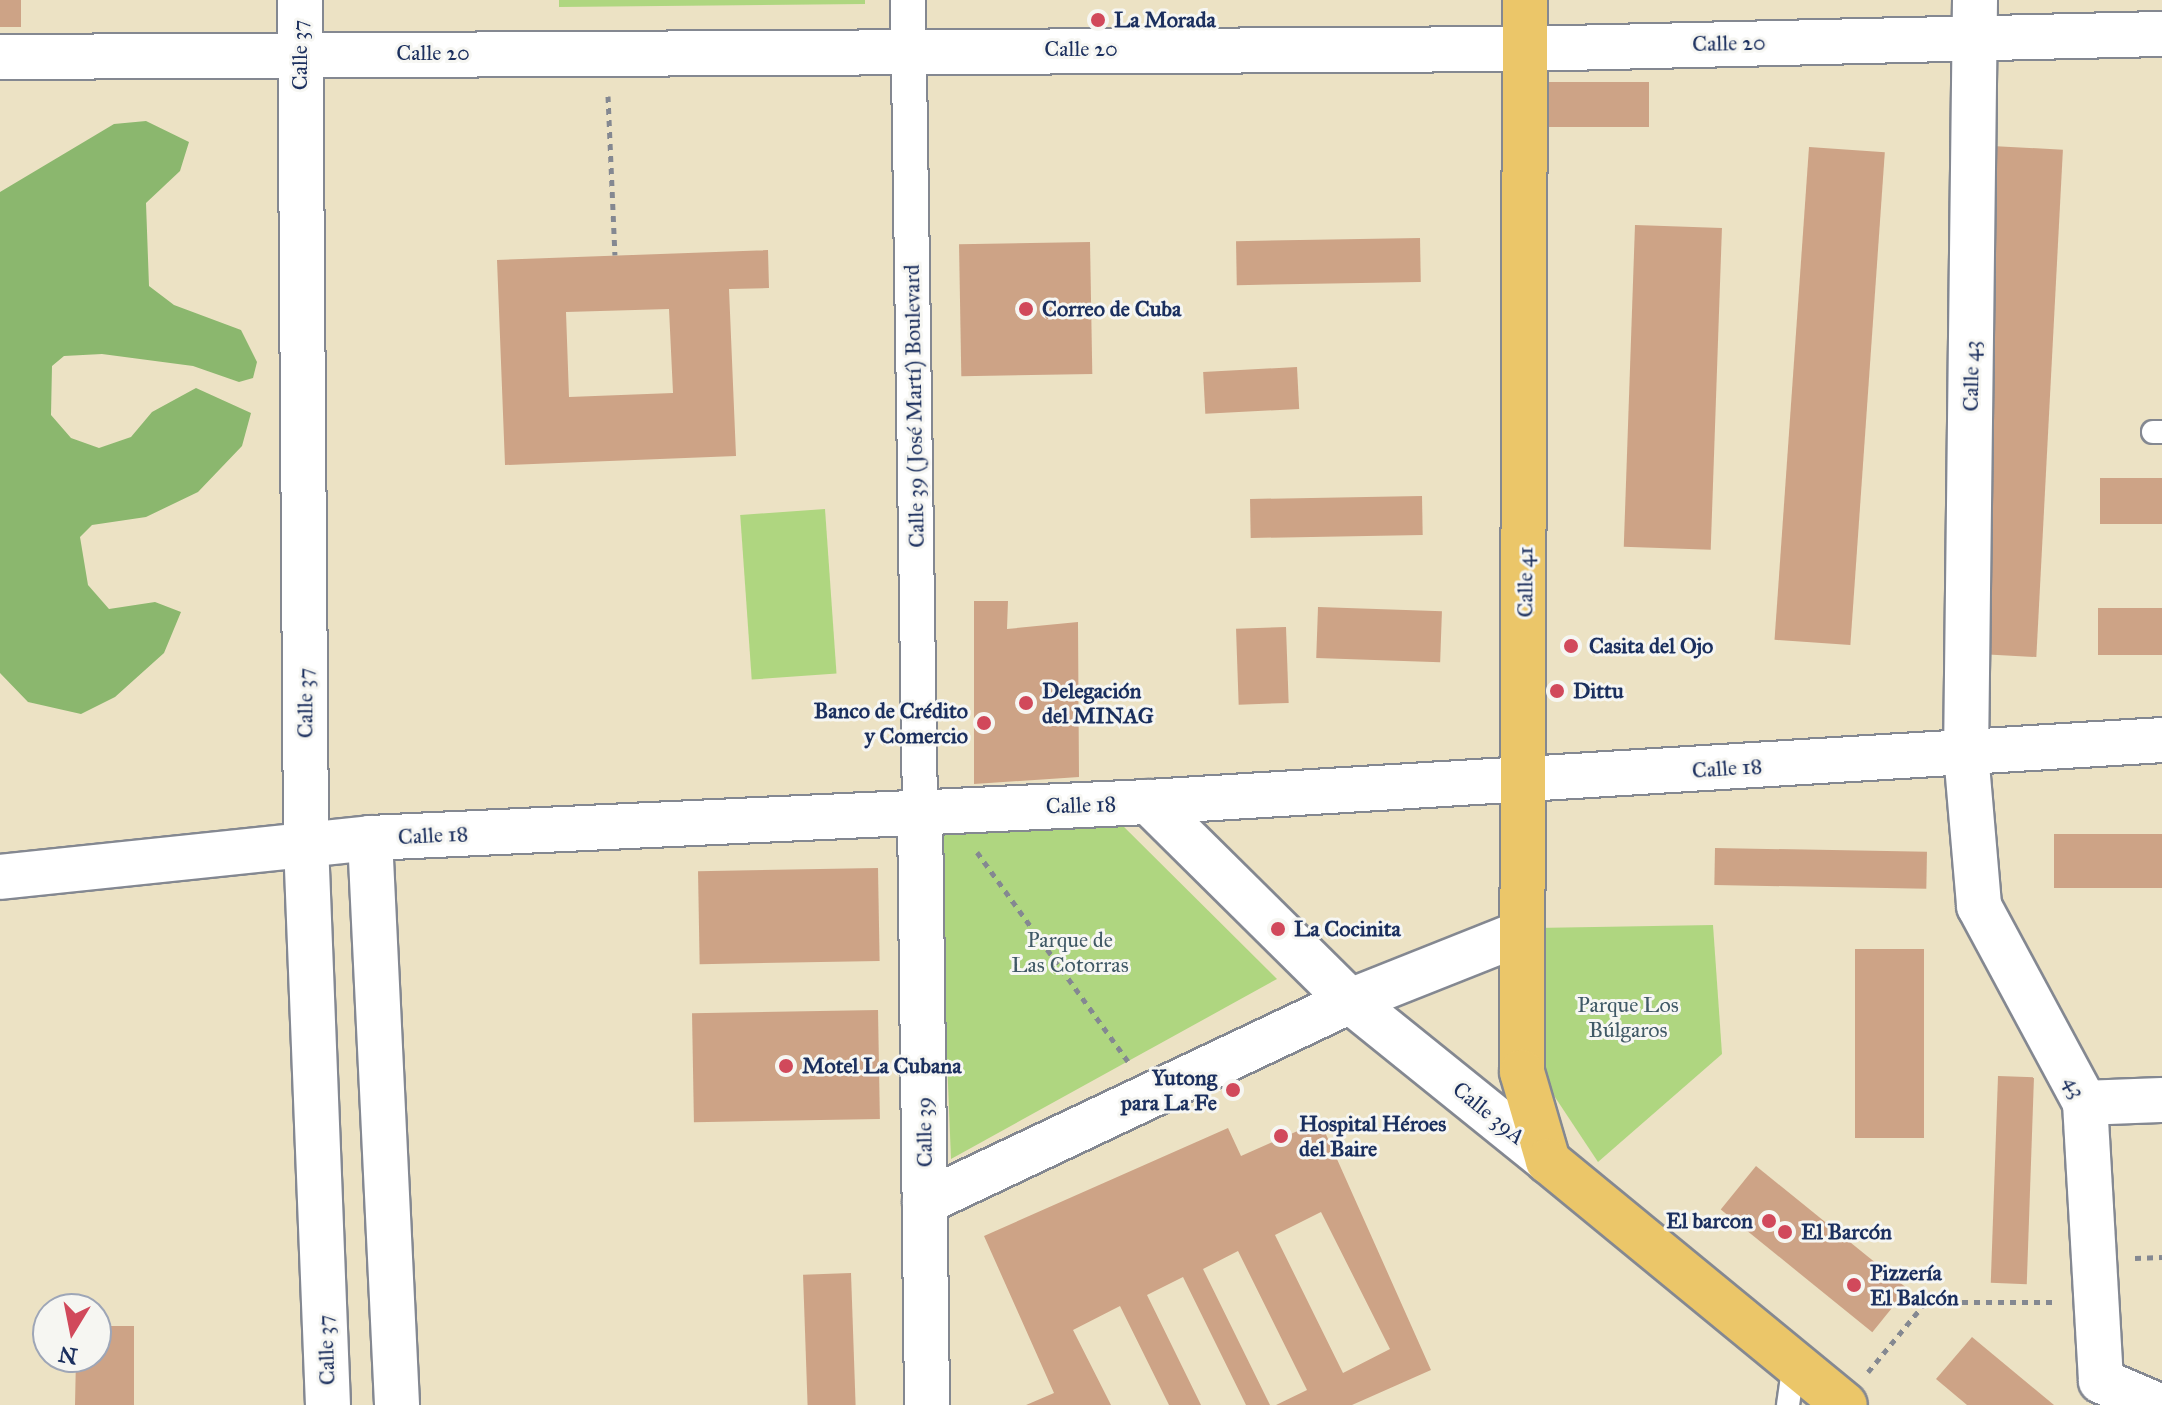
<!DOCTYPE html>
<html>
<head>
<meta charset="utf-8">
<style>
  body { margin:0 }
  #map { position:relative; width:2162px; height:1405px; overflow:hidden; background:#ece2c4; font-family:"IM FELL Great Primer",serif }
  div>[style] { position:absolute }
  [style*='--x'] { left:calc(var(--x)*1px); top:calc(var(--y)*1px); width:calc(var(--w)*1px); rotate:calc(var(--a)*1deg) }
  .green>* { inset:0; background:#afd680; transform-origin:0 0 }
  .forest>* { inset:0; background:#8bb76e }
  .building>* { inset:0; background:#cda386; transform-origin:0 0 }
  .path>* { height:5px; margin-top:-2.5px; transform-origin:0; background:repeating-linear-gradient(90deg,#848891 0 6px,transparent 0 12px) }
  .roads { filter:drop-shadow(2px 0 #848891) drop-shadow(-2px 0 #848891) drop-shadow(0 2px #848891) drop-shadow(0 -2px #848891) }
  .service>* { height:22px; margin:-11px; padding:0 11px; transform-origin:11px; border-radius:11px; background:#fff }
  .pedestrian>* { height:34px; margin:-17px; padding:0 17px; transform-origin:17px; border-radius:17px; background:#fff }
  .minor>* { height:44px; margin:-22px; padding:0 22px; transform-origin:22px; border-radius:22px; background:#fff }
  .tertiary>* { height:44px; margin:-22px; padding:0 22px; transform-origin:22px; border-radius:22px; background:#fff }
  .primary>* { height:44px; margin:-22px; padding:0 22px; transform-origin:22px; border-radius:22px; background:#ebc669 }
  .dots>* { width:22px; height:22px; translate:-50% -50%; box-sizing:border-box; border:4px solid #f6f6f2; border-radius:50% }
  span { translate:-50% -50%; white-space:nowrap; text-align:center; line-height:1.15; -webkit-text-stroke:6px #f6f6f2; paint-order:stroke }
  .poi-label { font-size:22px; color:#1b2f5e; font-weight:700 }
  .left { translate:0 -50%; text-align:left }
  .right { translate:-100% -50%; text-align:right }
  .street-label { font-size:22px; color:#1b2f5e }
  .park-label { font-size:22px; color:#405966 }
  .north { position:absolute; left:32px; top:1293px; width:80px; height:80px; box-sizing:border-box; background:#f6f6f2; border:2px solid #9ea6b7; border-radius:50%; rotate:190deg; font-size:22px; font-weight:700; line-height:32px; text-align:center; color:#1b2f5e }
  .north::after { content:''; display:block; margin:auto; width:28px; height:36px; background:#d1495b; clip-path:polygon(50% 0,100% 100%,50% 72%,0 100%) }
</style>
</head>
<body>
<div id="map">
  <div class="green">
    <div style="clip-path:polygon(559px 0,865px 0,865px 4px,559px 7px)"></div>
    <div style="left:825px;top:509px;width:165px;height:85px;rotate:86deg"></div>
    <div style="clip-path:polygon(1115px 818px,1277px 979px,951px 1159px,938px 834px)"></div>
    <div style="clip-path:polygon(1713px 925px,1722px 1054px,1598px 1162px,1539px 1073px,1535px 928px)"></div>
  </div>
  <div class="forest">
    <div style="clip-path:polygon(146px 121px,189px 142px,180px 171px,146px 203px,149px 286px,174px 305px,241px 330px,257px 362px,253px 378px,239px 382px,193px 366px,102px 354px,64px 356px,52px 366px,51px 415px,71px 438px,99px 448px,131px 437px,152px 412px,196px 388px,251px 413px,242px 446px,198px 492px,146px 517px,92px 525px,80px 537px,88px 585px,109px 609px,155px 602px,181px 612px,164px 653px,115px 697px,81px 714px,28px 702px,0 673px,0 192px,114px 124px)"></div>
  </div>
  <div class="building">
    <div style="left:0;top:0;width:21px;height:27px"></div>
    <div style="left:1649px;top:82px;width:45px;height:113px;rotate:90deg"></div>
    <div style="left:1992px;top:146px;width:71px;height:508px;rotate:3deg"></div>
    <div style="left:1809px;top:147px;width:76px;height:494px;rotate:4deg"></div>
    <div style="left:1635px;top:225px;width:87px;height:322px;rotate:2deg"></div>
    <div style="left:1420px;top:238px;width:44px;height:184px;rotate:89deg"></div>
    <div style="left:1090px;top:242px;width:132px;height:131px;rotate:89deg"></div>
    <div style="clip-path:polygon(evenodd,768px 250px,769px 288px,729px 289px,736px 456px,505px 465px,497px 260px,768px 250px,669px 309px,673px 393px,569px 397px,566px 312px,669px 309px)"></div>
    <div style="left:1297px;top:367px;width:42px;height:94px;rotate:87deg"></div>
    <div style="left:2162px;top:478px;width:46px;height:62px;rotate:90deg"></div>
    <div style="left:1422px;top:496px;width:39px;height:172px;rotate:89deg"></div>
    <div style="clip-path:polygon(974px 601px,1008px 601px,1007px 629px,1078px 622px,1079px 777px,974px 784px)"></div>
    <div style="left:1318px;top:607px;width:124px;height:51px;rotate:2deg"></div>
    <div style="left:2162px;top:608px;width:47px;height:64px;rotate:90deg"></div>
    <div style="left:1286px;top:627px;width:76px;height:50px;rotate:88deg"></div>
    <div style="left:2162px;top:834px;width:54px;height:108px;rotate:90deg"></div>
    <div style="left:1715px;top:848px;width:212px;height:37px;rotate:1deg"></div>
    <div style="left:878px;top:868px;width:93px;height:180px;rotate:89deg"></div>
    <div style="left:1855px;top:949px;width:69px;height:189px"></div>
    <div style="left:878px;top:1010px;width:109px;height:186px;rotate:89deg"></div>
    <div style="left:1998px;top:1076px;width:36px;height:207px;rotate:2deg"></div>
    <div style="clip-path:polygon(evenodd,1320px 1121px,1431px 1370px,1352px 1405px,1276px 1405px,1307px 1390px,1238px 1251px,1203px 1269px,1270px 1405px,1246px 1405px,1183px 1277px,1147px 1295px,1201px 1405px,1169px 1405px,1120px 1306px,1073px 1330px,1111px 1405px,1026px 1405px,1054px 1393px,984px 1236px,1228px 1128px,1241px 1156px,1320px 1121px,1321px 1212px,1390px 1349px,1343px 1373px,1275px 1235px,1321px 1212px)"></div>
    <div style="left:1756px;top:1166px;width:195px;height:56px;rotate:39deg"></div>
    <div style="left:851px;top:1273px;width:132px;height:48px;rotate:88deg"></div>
    <div style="clip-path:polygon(96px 1326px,134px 1326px,134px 1405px,75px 1405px,76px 1357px,96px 1357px)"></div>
    <div style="clip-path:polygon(1972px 1337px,2054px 1405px,1967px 1405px,1936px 1379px)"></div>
  </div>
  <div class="path">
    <div style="--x:608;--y:96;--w:159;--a:87.5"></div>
    <div style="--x:977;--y:852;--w:258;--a:54.2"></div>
    <div style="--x:2135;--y:1258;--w:27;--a:-2"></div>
    <div style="--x:1868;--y:1372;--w:91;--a:-50.4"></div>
    <div style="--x:1926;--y:1302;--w:131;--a:0"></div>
  </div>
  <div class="roads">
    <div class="service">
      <div style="--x:2153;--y:432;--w:9;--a:0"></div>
      <div style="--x:1788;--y:1405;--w:42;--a:-81.9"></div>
    </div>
    <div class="pedestrian">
      <div style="--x:908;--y:0;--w:812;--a:89.15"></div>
    </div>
    <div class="minor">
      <div style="--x:1975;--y:0;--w:753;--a:90.68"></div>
      <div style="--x:1966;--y:753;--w:154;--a:85.1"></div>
      <div style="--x:1979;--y:906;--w:224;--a:61.7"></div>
      <div style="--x:2085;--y:1103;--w:278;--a:86.7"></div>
      <div style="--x:2101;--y:1381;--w:61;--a:23.2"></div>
      <div style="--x:0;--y:57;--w:1524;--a:-0.3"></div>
      <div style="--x:1524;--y:49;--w:638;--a:-1.35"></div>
      <div style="--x:370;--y:838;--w:568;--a:87.27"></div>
      <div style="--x:306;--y:843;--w:562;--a:87.76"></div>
      <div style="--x:2085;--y:1103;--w:77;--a:-2.2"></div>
      <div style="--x:925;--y:1202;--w:470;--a:-25.3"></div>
      <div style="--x:1350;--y:1001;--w:181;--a:-21.7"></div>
    </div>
    <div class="tertiary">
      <div style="--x:300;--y:0;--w:843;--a:89.59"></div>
      <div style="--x:1149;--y:802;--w:283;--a:44.7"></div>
      <div style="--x:1350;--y:1001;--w:255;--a:38.9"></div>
      <div style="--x:920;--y:812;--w:593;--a:89.32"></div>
      <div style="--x:0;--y:877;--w:372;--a:-6"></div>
      <div style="--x:370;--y:838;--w:780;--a:-2.65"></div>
      <div style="--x:1149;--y:802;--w:1015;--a:-3.5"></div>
    </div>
    <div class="primary">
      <div style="--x:1525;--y:0;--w:1072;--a:90.16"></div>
      <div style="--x:1522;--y:1072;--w:93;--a:73.7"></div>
      <div style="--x:1548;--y:1161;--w:384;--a:39.4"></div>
    </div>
  </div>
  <div class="dots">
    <div style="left:1098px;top:20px;background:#d1495b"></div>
    <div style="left:1026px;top:309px;background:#d1495b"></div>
    <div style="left:1571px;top:646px;background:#d1495b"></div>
    <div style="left:1557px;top:691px;background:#d1495b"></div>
    <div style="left:1026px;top:703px;background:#d1495b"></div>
    <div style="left:984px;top:723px;background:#d1495b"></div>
    <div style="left:1278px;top:929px;background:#d1495b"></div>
    <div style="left:786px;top:1066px;background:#d1495b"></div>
    <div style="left:1233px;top:1090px;background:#d1495b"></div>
    <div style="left:1281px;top:1136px;background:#d1495b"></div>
    <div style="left:1769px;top:1221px;background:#d1495b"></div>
    <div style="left:1785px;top:1232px;background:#d1495b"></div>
    <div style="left:1854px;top:1285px;background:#d1495b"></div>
  </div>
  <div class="poi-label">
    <span class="left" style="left:1114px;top:20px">La Morada</span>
    <span class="left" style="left:1042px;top:309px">Correo de Cuba</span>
    <span class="left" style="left:1589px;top:646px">Casita del Ojo</span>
    <span class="left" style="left:1042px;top:703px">Delegación<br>del MINAG</span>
    <span class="left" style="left:1573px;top:691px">Dittu</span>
    <span class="right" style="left:968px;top:723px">Banco de Crédito<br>y Comercio</span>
    <span class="left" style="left:1294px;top:929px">La Cocinita</span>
    <span class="left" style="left:802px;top:1066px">Motel La Cubana</span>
    <span class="right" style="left:1217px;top:1090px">Yutong<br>para La Fe</span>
    <span class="left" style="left:1299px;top:1136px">Hospital Héroes<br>del Baire</span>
    <span class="right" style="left:1753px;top:1221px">El barcon</span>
    <span class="left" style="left:1801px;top:1232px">El Barcón</span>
    <span class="left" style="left:1870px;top:1285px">Pizzería<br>El Balcón</span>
  </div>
  <div class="street-label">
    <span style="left:1729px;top:43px;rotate:-1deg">Calle 20</span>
    <span style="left:1081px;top:49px">Calle 20</span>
    <span style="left:433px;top:53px">Calle 20</span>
    <span style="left:300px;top:55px;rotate:-90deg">Calle 37</span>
    <span style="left:1971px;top:376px;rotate:-89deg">Calle 43</span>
    <span style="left:914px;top:406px;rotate:-91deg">Calle 39 (José Martí) Boulevard</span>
    <span style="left:1525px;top:582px;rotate:-90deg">Calle 41</span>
    <span style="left:305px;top:703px;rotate:-90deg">Calle 37</span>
    <span style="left:1727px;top:768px;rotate:-4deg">Calle 18</span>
    <span style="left:1081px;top:805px;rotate:-2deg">Calle 18</span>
    <span style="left:433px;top:835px;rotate:-3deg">Calle 18</span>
    <span style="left:2075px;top:1087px;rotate:63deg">43</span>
    <span style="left:1489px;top:1113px;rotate:39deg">Calle 39A</span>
    <span style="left:924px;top:1132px;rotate:-91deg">Calle 39</span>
    <span style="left:326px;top:1350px;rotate:-92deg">Calle 37</span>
  </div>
  <div class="park-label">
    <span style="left:1070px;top:952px">Parque de<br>Las Cotorras</span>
    <span style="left:1628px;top:1017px">Parque Los<br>Búlgaros</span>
  </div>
  <div class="north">N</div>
</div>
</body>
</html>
